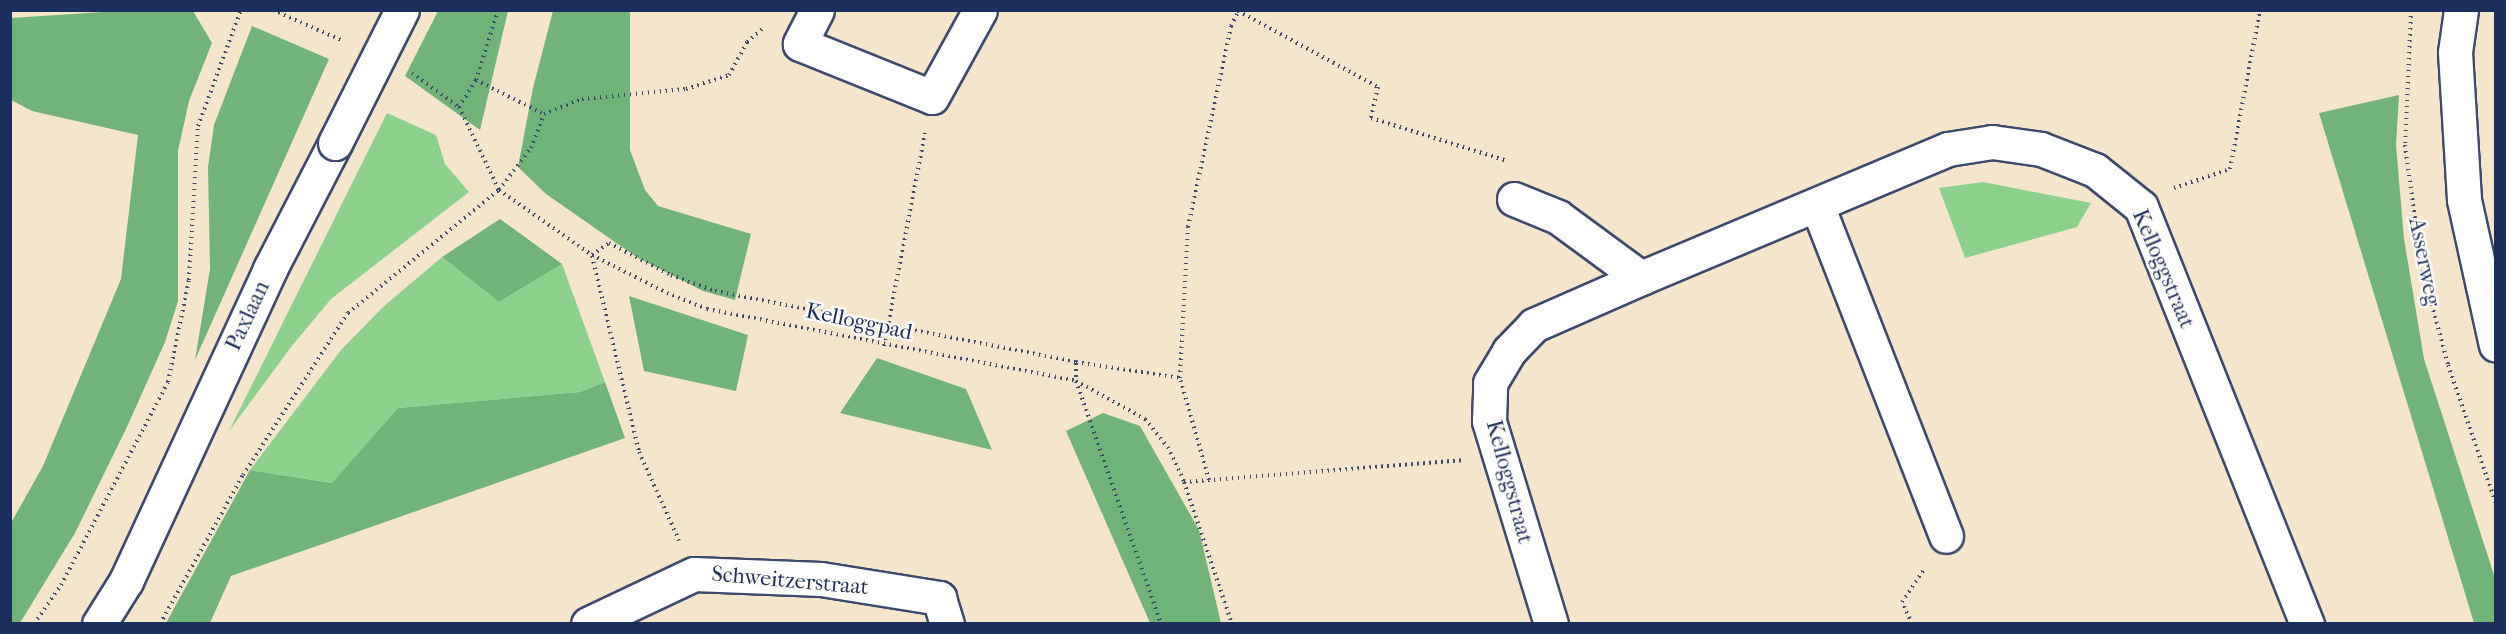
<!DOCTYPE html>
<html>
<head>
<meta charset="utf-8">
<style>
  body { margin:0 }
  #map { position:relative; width:2506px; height:634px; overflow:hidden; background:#f4e5cb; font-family:"IM FELL French Canon",serif }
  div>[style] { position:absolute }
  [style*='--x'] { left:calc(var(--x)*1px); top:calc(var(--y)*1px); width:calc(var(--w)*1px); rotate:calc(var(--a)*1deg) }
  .green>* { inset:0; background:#8cd28c }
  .forest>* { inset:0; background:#71b478 }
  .path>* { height:4px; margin-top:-2px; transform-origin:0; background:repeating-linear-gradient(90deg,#3c4a6e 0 1.5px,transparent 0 6px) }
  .roads { filter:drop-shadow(2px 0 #3c4a6e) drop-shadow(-2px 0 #3c4a6e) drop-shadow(0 2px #3c4a6e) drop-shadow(0 -2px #3c4a6e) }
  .minor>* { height:33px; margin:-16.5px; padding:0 16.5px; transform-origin:16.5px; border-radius:16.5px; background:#fff }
  .bridges { filter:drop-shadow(2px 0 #3c4a6e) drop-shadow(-2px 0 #3c4a6e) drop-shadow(0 2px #3c4a6e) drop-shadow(0 -2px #3c4a6e) }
  .minor-bridge>* { height:33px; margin:-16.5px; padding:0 16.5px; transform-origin:16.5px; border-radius:16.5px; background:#fff }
  span { translate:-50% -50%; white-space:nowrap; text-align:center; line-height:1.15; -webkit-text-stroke:5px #fdfcf7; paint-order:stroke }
  .street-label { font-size:22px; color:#1b2f5e }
  .frame { position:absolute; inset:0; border:12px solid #1b2f5e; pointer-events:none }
</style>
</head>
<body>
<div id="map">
  <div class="green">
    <div style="clip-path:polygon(387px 113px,436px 135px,445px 164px,469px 192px,331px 299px,291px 347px,229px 431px)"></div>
    <div style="clip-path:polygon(1983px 182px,2091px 203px,2077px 227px,1965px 258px,1939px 188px)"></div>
    <div style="clip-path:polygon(442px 257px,499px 302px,562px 264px,605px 382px,580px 392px,398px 408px,333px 483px,250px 470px,341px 350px,383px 307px)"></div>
  </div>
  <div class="forest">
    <div style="clip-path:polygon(134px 10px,193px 11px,212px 43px,189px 101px,178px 151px,178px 301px,165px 342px,126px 429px,75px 533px,20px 623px,11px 623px,11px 523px,43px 466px,121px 279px,138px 135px,32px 111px,11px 100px,11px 18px)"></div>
    <div style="clip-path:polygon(438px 11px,508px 11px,480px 130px,405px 76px)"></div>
    <div style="clip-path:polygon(553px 11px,630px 11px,630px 150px,645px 190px,658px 206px,751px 234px,735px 300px,703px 291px,638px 258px,546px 194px,518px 167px,533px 88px)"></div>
    <div style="clip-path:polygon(252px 26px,329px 59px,195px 360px,210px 269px,208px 167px,214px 125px)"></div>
    <div style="clip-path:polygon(2399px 95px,2396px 145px,2404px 239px,2424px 359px,2495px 578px,2495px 623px,2474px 623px,2319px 113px)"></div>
    <div style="clip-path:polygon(500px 219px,562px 264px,499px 302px,442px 257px)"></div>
    <div style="clip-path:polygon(629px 296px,748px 335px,736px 391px,644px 371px)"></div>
    <div style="clip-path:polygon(877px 358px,966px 389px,992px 450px,840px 413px)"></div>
    <div style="clip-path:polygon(605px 382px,625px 438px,231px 576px,210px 623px,166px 623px,250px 470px,332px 483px,398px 408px,580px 392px)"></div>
    <div style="clip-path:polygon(1103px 413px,1140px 426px,1199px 530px,1221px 623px,1150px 623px,1066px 431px)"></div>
  </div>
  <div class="path">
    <div style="--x:273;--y:10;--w:77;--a:23.9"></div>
    <div style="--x:2411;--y:10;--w:135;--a:92.5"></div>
    <div style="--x:2405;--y:145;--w:120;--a:82.3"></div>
    <div style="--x:2421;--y:264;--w:105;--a:75"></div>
    <div style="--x:2448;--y:365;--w:147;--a:70.9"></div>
    <div style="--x:1238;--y:11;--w:159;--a:28.5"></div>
    <div style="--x:1378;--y:87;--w:32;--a:103"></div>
    <div style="--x:1371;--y:118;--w:143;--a:17.5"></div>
    <div style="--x:412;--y:73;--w:58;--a:35.9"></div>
    <div style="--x:459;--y:107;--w:92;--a:64.3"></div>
    <div style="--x:499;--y:190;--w:113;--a:35"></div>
    <div style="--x:592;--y:255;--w:84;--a:26.9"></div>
    <div style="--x:667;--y:293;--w:43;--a:21.8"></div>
    <div style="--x:707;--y:309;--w:376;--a:11"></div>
    <div style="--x:1076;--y:381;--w:79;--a:28.8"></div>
    <div style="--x:1145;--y:419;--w:36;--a:51"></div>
    <div style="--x:1168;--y:447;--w:38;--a:65"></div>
    <div style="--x:1184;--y:482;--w:150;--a:71.3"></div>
    <div style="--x:476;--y:80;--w:76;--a:26.6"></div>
    <div style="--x:544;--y:114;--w:41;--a:-21.5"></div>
    <div style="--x:582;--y:99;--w:104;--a:-5.5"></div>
    <div style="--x:686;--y:89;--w:45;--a:-18"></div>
    <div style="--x:729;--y:75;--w:38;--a:-61"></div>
    <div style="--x:747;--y:42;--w:23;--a:-41"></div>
    <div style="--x:459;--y:107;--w:32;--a:-58"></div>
    <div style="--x:476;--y:80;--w:73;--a:-72.6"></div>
    <div style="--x:2174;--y:188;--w:59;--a:-18.7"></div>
    <div style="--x:2230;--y:169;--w:162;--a:-79.3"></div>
    <div style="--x:592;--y:255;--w:21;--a:-35"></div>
    <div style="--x:609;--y:243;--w:70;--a:27.3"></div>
    <div style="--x:671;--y:275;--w:47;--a:20"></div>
    <div style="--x:715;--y:291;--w:368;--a:11.1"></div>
    <div style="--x:1076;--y:362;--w:105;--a:8.7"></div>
    <div style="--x:592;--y:256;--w:202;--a:76.5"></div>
    <div style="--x:639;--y:452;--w:97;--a:65.6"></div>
    <div style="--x:884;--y:346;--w:217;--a:-79.1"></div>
    <div style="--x:1076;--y:363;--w:18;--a:90"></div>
    <div style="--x:1076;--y:381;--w:257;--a:70.7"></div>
    <div style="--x:1209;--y:480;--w:106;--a:-105.9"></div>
    <div style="--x:1180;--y:378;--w:151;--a:-87"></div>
    <div style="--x:1188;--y:227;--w:206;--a:-77.9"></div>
    <div style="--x:1231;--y:26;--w:18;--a:-63"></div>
    <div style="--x:1184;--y:482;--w:278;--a:-4.5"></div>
    <div style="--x:34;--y:624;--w:47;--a:-55.3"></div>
    <div style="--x:61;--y:585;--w:229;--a:-62.2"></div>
    <div style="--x:168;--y:382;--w:104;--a:-78.4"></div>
    <div style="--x:189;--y:280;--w:154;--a:-86.7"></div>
    <div style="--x:198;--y:126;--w:124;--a:-69.7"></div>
    <div style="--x:160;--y:624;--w:171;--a:-60.9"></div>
    <div style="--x:243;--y:475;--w:193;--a:-57.1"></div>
    <div style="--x:348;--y:313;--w:195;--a:-39.2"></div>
    <div style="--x:499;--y:190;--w:53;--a:-52.7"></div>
    <div style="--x:531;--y:148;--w:36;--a:-69"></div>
    <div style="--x:1912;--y:624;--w:24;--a:-114"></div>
    <div style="--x:1902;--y:602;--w:41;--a:-55.9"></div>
  </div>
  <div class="roads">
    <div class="minor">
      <div style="--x:817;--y:10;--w:38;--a:117"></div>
      <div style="--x:800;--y:44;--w:142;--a:21.9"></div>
      <div style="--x:932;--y:97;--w:99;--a:-61.1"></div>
      <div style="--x:2461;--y:10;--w:42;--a:98.1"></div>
      <div style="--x:2455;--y:52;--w:148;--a:86.5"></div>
      <div style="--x:2464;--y:200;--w:148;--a:77.6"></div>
      <div style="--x:1514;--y:199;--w:48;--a:22.2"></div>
      <div style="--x:1558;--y:217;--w:103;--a:36.3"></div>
      <div style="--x:1817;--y:205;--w:355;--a:68.7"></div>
      <div style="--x:99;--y:624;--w:51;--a:-57.9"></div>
      <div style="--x:126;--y:581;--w:344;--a:-65.2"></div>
      <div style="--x:270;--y:269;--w:142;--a:-62.7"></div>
      <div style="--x:588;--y:624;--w:117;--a:-25.3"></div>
      <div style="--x:694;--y:574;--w:127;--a:2.3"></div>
      <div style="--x:821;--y:579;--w:120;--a:9.1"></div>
      <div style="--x:939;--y:598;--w:27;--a:73"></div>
      <div style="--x:1551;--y:624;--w:212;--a:-107"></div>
      <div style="--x:1489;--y:421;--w:38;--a:-88"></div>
      <div style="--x:1490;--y:383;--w:37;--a:-59"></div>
      <div style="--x:1509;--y:351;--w:36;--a:-46"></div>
      <div style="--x:1534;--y:325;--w:117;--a:-23.7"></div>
      <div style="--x:1641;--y:278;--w:333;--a:-22.8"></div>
      <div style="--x:1948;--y:149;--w:45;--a:-9"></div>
      <div style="--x:1992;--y:142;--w:49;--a:8.1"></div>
      <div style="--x:2041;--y:149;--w:58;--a:21.3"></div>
      <div style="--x:2095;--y:170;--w:59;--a:38.8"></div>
      <div style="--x:2141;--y:207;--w:449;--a:68.3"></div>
    </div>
  </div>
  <div class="bridges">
    <div class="minor-bridge">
      <div style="--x:335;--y:143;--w:149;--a:-63.3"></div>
    </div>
  </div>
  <div class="street-label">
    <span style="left:2424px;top:262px;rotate:79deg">Asserweg</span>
    <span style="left:2163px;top:269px;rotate:67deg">Kelloggstraat</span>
    <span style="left:248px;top:316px;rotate:-65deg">Paxlaan</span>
    <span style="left:859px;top:322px;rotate:12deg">Kelloggpad</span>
    <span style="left:1509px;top:482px;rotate:75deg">Kelloggstraat</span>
    <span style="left:790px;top:581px;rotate:5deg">Schweitzerstraat</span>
  </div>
  <div class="frame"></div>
</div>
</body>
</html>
